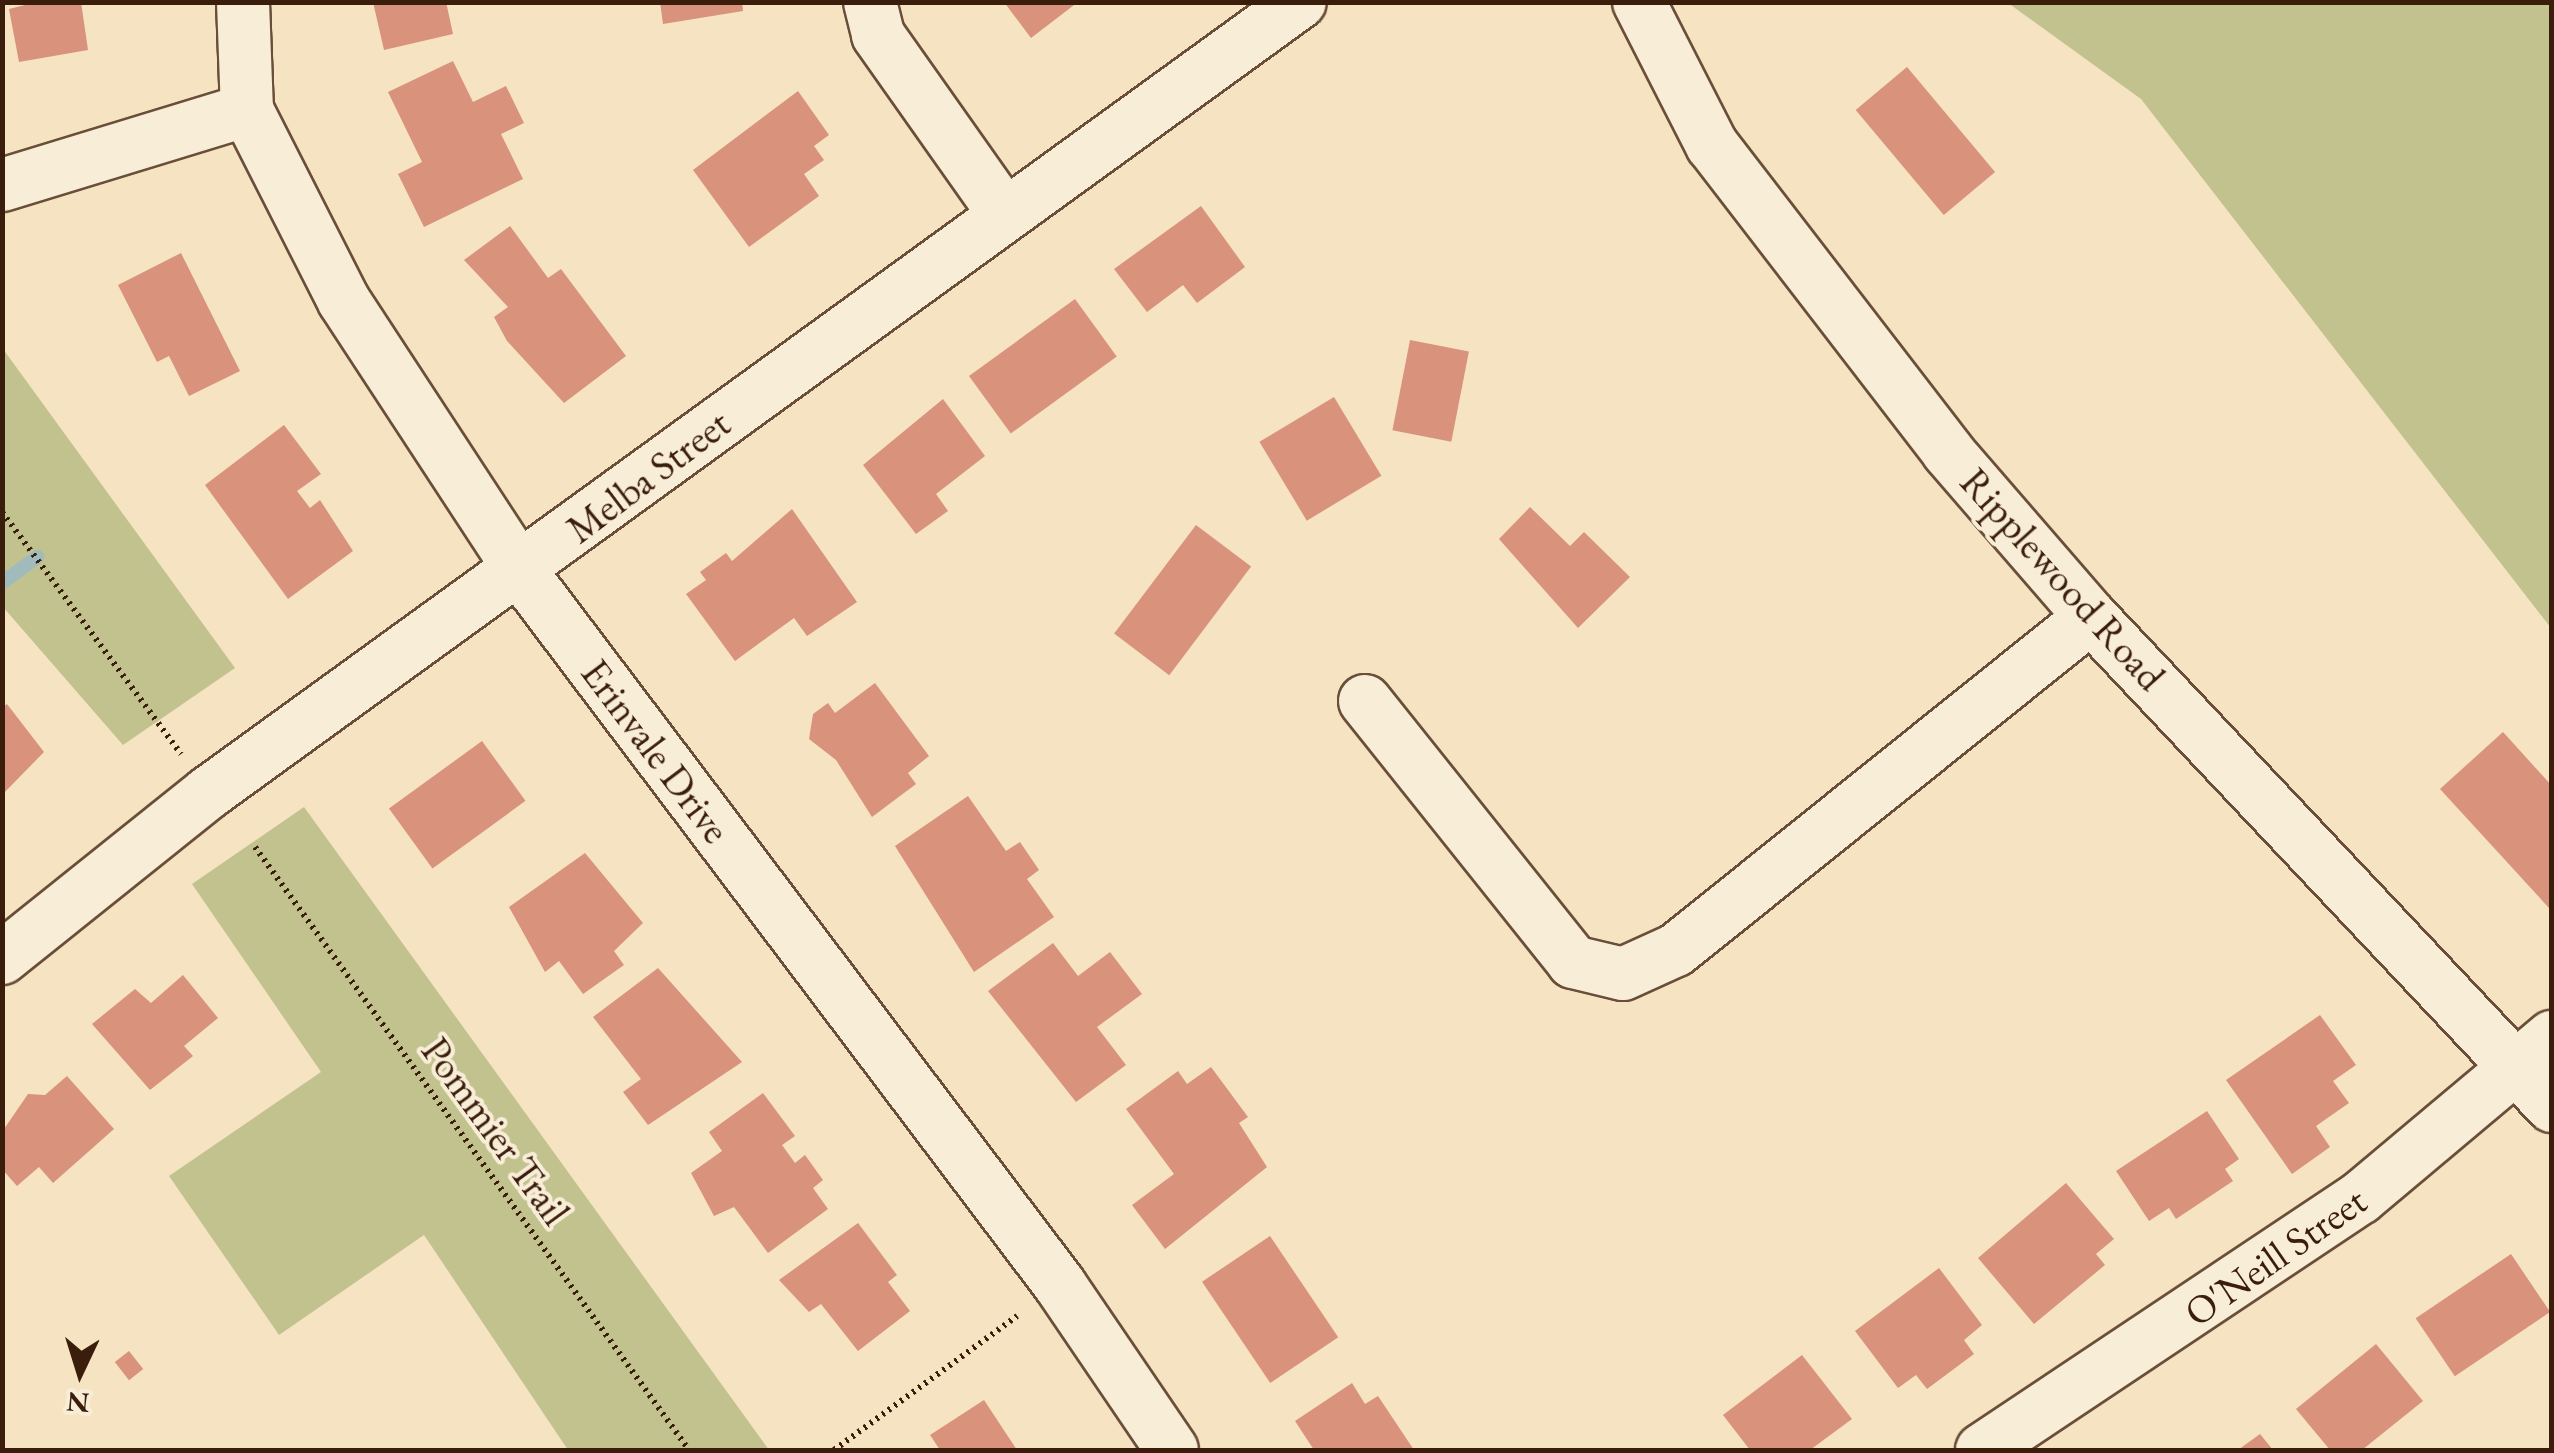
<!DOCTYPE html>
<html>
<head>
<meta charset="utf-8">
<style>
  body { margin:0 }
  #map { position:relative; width:2554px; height:1453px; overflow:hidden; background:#f5e3c1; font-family:"EB Garamond",serif }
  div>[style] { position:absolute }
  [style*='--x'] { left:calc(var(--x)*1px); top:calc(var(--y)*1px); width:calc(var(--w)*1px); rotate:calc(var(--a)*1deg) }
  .green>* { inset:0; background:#c2c28f }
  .stream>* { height:14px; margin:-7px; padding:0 7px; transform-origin:7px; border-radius:7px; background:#a1bbbd }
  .building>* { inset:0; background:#d9927c; transform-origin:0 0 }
  .path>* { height:6px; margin-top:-3px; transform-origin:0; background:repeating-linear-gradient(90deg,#3b1d0c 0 2.5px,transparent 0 7.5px) }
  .roads { filter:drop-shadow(2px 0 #6a4e39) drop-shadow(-2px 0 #6a4e39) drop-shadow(0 2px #6a4e39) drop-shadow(0 -2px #6a4e39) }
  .minor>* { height:52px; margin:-26px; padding:0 26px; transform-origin:26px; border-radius:26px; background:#f8edd7 }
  span { translate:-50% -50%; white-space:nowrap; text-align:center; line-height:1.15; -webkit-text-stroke:8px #f8edd7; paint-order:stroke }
  .street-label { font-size:40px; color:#3b1d0c }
  .frame { position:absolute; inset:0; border:5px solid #3b1d0c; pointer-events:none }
  .north { position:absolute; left:30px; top:1323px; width:100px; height:100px; -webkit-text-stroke:8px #f8edd7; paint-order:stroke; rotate:184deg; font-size:28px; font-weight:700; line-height:40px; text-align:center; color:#3b1d0c }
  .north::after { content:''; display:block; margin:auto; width:35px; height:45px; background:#3b1d0c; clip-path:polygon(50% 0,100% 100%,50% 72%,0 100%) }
</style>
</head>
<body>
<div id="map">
  <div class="green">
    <div style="clip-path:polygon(2008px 3px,2551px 3px,2551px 628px,2141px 99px)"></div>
    <div style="clip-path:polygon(3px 349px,235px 668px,123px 745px,3px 607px)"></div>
    <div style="clip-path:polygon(304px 807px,769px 1450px,568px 1450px,424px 1235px,279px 1335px,169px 1176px,321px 1072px,192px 884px)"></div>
  </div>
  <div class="stream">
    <div style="--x:2;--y:583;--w:44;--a:-36.6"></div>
  </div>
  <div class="building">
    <div style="clip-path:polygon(37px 2px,81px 2px,88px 50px,19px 62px,9px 9px)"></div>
    <div style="clip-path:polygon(373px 2px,446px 2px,453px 34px,384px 50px)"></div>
    <div style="clip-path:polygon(660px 2px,742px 2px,743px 11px,663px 24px)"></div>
    <div style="clip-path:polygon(1004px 2px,1078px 2px,1031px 38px)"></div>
    <div style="clip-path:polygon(453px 61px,473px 102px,506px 86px,524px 123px,501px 134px,523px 179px,424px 227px,398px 174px,422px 162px,388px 92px)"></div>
    <div style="left:1907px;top:67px;width:137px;height:67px;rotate:50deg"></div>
    <div style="clip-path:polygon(798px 91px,829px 135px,814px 146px,824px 160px,804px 174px,819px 196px,749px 247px,693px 170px)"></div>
    <div style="clip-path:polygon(1201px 206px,1245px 267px,1197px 303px,1183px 285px,1147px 312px,1114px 269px)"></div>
    <div style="clip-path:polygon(510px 226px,548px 278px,561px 269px,626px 356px,564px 403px,507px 341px,494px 317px,508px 307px,464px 260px)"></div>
    <div style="clip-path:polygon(181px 253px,240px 371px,189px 396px,169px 356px,157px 362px,118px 285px)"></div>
    <div style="left:1075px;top:299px;width:71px;height:131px;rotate:54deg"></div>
    <div style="left:1410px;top:340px;width:60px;height:92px;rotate:11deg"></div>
    <div style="left:1334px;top:397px;width:92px;height:87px;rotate:59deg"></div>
    <div style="clip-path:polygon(943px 399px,985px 456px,936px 494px,948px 511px,916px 534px,863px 465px)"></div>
    <div style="clip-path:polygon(284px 425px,321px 474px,297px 491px,310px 508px,320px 500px,353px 551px,288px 599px,205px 485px)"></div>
    <div style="clip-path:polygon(1530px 507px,1570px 546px,1584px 532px,1630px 577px,1578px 628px,1499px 539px)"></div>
    <div style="clip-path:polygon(792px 509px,857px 602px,807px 636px,794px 618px,735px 661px,686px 594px,706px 580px,700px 572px,726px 553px,732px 561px)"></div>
    <div style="left:1196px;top:525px;width:69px;height:136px;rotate:37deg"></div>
    <div style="clip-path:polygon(875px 683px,929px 756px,908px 773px,916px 784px,872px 817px,836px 760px,809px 739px,813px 714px,828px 703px,835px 713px)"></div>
    <div style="clip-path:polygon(7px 704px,44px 752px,2px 795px,2px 708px)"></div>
    <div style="clip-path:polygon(2503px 732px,2552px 786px,2549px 908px,2440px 789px)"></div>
    <div style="left:482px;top:741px;width:74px;height:115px;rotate:54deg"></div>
    <div style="clip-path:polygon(968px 796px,1006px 851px,1020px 842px,1039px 870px,1027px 879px,1054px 917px,974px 972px,895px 846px)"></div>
    <div style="clip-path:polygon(585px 853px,643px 923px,614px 951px,624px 965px,583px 994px,559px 961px,545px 972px,509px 907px)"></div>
    <div style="clip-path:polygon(1053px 943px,1078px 976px,1110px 952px,1142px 994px,1097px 1027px,1126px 1065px,1076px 1102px,988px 991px)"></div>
    <div style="clip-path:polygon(658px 968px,742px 1062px,648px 1125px,623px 1092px,641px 1079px,593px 1017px)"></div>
    <div style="clip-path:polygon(183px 975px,218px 1018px,184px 1046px,193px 1056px,150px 1090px,92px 1024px,135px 989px,151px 1003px)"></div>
    <div style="clip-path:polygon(2320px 1015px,2356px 1065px,2333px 1081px,2349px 1103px,2316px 1126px,2330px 1147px,2292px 1174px,2226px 1080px)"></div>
    <div style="clip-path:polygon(1211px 1067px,1248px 1117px,1239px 1123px,1267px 1167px,1165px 1249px,1132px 1205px,1174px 1174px,1126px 1109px,1178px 1071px,1187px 1084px)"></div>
    <div style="clip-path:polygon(67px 1076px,114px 1129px,53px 1183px,39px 1167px,17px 1186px,2px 1169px,4px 1129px,28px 1094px,45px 1095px)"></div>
    <div style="clip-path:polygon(763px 1093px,795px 1136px,782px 1145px,795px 1163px,805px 1155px,823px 1180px,813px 1188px,828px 1209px,768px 1253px,734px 1207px,714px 1216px,691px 1173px,722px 1151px,709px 1132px)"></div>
    <div style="clip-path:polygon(2207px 1111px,2239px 1159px,2225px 1169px,2233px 1181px,2176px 1219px,2169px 1208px,2149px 1221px,2116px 1171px)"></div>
    <div style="clip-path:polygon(2066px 1183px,2114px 1239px,2096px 1254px,2105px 1265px,2034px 1324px,1978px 1258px)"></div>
    <div style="clip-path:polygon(858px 1223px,897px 1275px,888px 1282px,910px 1311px,858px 1351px,821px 1304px,809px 1312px,779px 1280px)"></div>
    <div style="left:1270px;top:1236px;width:122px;height:82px;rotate:56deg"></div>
    <div style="left:2511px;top:1254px;width:70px;height:115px;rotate:56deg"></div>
    <div style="clip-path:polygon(1939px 1268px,1982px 1325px,1964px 1340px,1974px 1354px,1927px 1389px,1916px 1375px,1898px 1388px,1855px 1331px)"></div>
    <div style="clip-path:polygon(2376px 1344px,2423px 1401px,2362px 1450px,2330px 1450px,2296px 1409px)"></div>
    <div style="left:129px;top:1351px;width:23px;height:18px;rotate:52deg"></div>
    <div style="clip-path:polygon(1802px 1355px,1852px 1419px,1810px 1450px,1750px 1450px,1723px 1415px)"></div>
    <div style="clip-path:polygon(1352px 1383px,1365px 1404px,1378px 1396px,1414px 1450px,1314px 1450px,1295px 1421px)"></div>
    <div style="clip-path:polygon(984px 1400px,1017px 1450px,940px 1450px,930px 1435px)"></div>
    <div style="clip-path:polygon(2260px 1434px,2273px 1450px,2238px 1450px)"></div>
  </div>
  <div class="path">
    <div style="--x:2;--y:512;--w:301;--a:53.5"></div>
    <div style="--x:255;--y:847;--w:743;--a:54.26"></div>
    <div style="--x:834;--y:1450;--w:227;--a:-36.2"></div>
  </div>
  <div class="roads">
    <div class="minor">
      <div style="--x:243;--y:2;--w:108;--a:87.9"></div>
      <div style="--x:247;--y:110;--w:214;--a:63.1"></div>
      <div style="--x:344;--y:301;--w:324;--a:56.8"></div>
      <div style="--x:521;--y:572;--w:894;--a:52.91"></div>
      <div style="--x:1060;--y:1285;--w:199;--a:55.8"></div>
      <div style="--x:870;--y:2;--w:34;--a:76"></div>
      <div style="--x:878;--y:35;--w:217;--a:54.8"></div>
      <div style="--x:1639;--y:2;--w:161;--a:63"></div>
      <div style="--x:1712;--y:145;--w:387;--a:52.4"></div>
      <div style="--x:1948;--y:452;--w:218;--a:49.1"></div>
      <div style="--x:2091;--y:617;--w:672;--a:46.69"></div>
      <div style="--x:2;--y:185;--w:256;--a:-17"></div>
      <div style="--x:1365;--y:701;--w:334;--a:51.4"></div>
      <div style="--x:1573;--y:962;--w:51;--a:13.5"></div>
      <div style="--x:1623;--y:974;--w:58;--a:-24.4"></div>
      <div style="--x:1676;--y:950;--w:532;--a:-38.74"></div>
      <div style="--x:2;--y:958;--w:264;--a:-38.7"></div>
      <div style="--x:208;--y:793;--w:1348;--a:-35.92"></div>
      <div style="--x:1982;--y:1450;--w:454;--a:-33.7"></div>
      <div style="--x:2360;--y:1198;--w:251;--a:-40"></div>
    </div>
  </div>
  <div class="street-label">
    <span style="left:648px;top:476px;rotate:-37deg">Melba Street</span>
    <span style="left:2063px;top:579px;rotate:48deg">Ripplewood Road</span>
    <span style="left:656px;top:751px;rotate:53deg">Erinvale Drive</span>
    <span style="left:496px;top:1131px;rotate:54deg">Pommier Trail</span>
    <span style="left:2275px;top:1256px;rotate:-35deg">O'Neill Street</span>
  </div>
  <div class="frame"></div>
  <div class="north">N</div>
</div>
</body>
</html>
